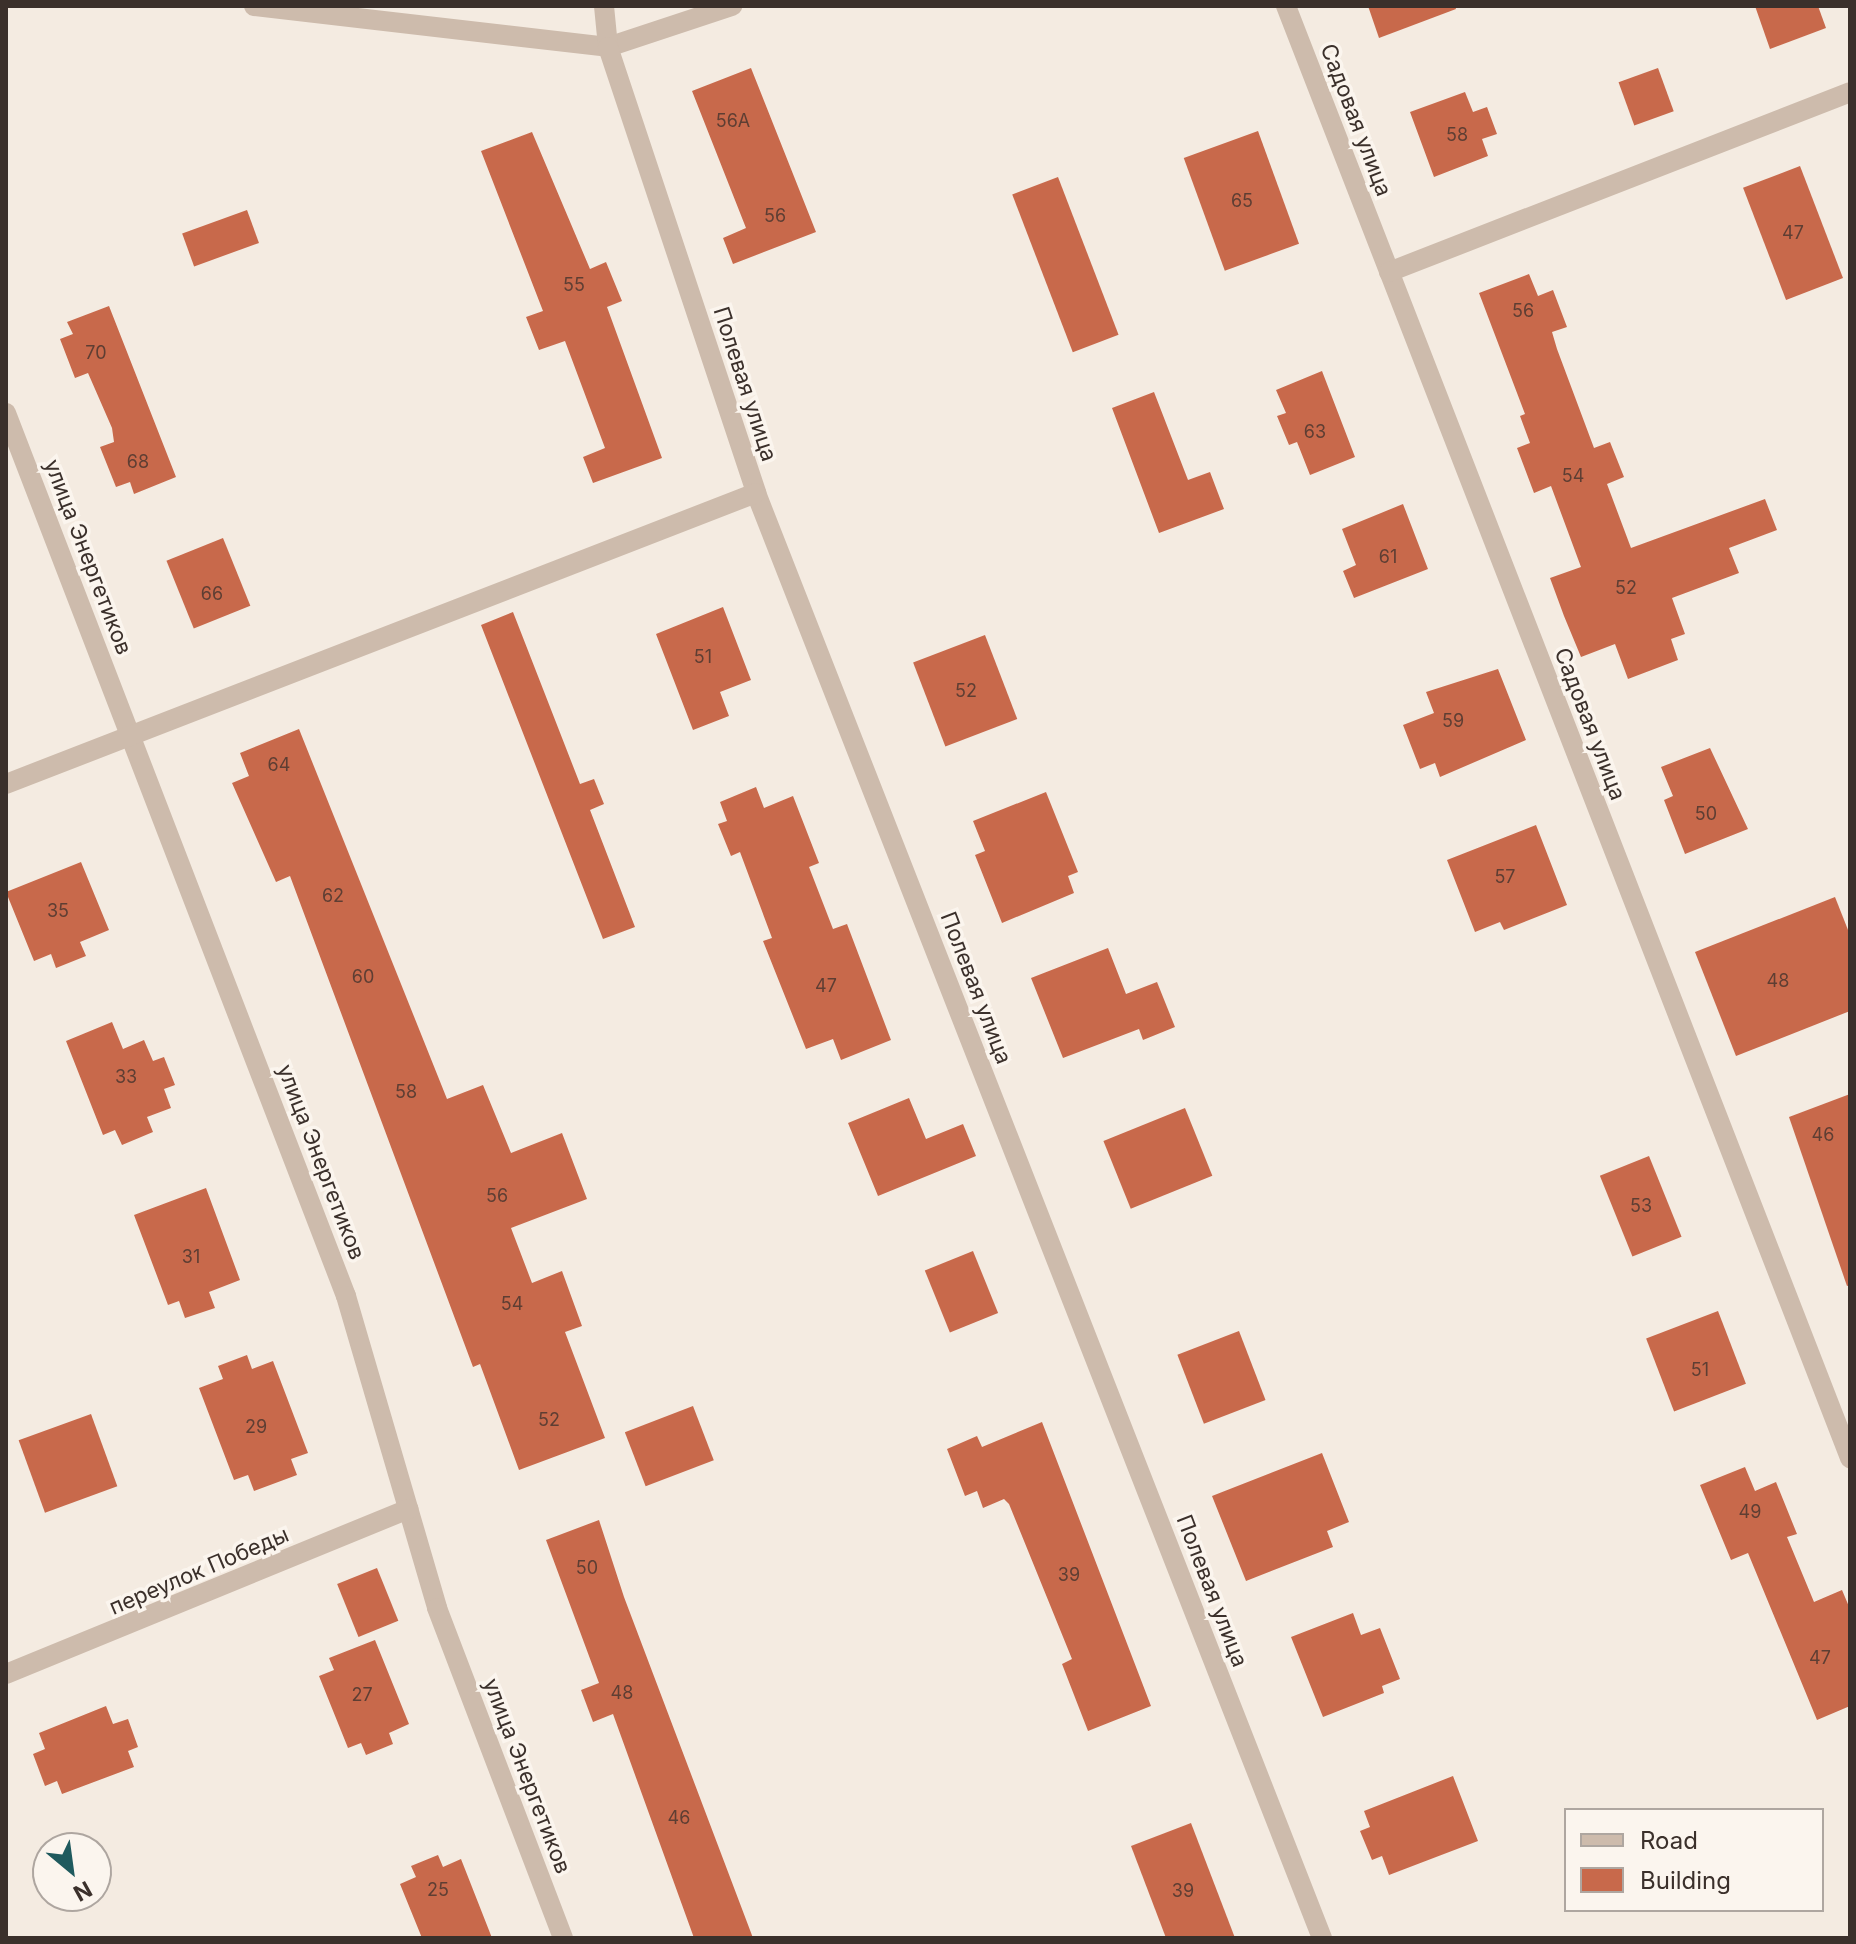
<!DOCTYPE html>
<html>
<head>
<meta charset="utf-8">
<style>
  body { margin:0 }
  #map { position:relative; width:1856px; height:1944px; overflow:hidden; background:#f4ebe1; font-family:Inter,sans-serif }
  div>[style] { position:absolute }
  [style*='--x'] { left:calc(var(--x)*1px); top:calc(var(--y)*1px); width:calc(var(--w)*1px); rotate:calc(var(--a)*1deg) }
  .building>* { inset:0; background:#c8694b; transform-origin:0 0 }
  .minor>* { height:20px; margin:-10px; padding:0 10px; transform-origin:10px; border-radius:10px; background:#cdbbac }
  span { translate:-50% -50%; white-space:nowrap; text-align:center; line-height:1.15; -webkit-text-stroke:7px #fbf5ee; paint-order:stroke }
  .number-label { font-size:18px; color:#5e3e33 }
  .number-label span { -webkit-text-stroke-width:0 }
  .street-label { font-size:22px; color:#3b302b }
  .frame { position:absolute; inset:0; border:8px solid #3b302b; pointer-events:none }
  .legend { position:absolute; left:1564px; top:1808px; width:260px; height:104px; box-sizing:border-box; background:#fbf5ee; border:2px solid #aea6a0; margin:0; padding:10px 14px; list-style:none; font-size:24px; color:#3b302b }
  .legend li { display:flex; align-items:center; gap:16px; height:40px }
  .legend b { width:40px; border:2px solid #aea6a0 }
  .north { position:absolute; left:32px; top:1832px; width:80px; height:80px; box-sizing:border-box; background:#fbf5ee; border:2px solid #aea6a0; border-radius:50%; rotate:151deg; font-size:22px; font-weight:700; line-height:32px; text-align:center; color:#3b302b }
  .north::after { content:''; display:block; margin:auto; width:28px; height:36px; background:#1f5a5e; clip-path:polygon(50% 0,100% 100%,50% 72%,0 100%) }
</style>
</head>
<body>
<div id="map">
  <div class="building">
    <div style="clip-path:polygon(1368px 6px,1455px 6px,1456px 9px,1379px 38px)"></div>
    <div style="clip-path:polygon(1755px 6px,1818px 6px,1826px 28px,1770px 49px)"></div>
    <div style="clip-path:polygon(751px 68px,816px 232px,733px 264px,723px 238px,746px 228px,692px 91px)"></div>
    <div style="left:1658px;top:68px;width:46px;height:42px;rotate:70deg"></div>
    <div style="clip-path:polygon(1465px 92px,1473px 112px,1487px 107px,1497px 134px,1482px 139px,1488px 156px,1434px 177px,1410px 112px)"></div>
    <div style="left:1258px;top:131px;width:120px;height:79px;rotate:70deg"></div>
    <div style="clip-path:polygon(532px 132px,590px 269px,606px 262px,622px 301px,607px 307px,662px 458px,593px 483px,583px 457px,605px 448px,565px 341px,539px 350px,526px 317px,543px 311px,481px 151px)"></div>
    <div style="left:1800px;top:166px;width:120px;height:61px;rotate:69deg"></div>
    <div style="left:1058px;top:177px;width:169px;height:49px;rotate:69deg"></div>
    <div style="left:247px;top:210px;width:35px;height:69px;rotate:70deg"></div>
    <div style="clip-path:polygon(1529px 274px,1538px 296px,1553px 290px,1567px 327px,1552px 332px,1557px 349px,1594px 448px,1610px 442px,1624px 477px,1607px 484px,1631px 548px,1765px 499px,1777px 530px,1729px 548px,1739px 573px,1672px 598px,1685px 634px,1671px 639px,1678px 660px,1628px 679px,1615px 644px,1581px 657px,1564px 616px,1550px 578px,1581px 567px,1551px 486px,1534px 493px,1517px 448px,1530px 443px,1520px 416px,1525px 414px,1479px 293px)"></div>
    <div style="clip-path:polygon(109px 306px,176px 477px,134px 494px,130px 482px,116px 487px,100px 447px,114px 442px,112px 428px,88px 373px,75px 378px,60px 339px,73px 334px,67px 322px)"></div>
    <div style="clip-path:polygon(1322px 371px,1355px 457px,1310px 475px,1297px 442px,1289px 445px,1277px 416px,1286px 413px,1276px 390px)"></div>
    <div style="clip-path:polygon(1154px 392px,1188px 480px,1210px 472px,1224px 509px,1159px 533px,1112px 408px)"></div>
    <div style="clip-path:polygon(1403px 504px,1428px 569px,1354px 598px,1343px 571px,1356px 565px,1342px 529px)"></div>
    <div style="left:223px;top:538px;width:73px;height:61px;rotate:68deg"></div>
    <div style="clip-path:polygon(723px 607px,751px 680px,720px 692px,729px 716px,693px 730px,656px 634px)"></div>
    <div style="clip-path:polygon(513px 612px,580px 784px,594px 779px,604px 804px,590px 810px,635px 927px,603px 939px,481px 625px)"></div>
    <div style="left:985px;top:635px;width:90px;height:77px;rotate:69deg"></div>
    <div style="clip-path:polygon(1498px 669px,1526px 740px,1440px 777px,1435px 763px,1420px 769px,1403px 725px,1434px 713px,1426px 692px)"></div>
    <div style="clip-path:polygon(299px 729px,447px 1099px,483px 1085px,511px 1153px,562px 1133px,587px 1199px,511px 1228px,532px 1283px,562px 1271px,582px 1326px,565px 1332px,605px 1438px,519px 1470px,480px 1364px,473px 1367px,290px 876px,276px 882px,232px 783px,249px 776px,240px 753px)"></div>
    <div style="clip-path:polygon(1710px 748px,1748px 829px,1685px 854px,1664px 800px,1673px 796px,1661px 767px)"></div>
    <div style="clip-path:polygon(756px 787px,764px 808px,793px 796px,819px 863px,809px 867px,833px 929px,847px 924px,891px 1040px,841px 1060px,833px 1039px,806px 1049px,763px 941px,772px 938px,740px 852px,731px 856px,718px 824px,727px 821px,720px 802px)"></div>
    <div style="clip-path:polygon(1046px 792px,1078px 872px,1068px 876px,1074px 893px,1002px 923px,975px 855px,985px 851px,973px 821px)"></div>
    <div style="clip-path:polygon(1536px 825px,1567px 905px,1504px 930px,1500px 922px,1475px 932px,1447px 860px)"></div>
    <div style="clip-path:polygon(81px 862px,109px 930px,80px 942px,86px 956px,56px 968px,51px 954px,34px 961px,6px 892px)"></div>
    <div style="clip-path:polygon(1835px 897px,1850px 935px,1850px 1011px,1736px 1056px,1695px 952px)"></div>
    <div style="clip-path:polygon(1108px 948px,1126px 994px,1157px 982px,1175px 1027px,1143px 1040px,1139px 1029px,1063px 1058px,1031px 978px)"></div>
    <div style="clip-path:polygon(112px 1022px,123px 1049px,144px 1040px,153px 1061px,164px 1057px,175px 1085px,164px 1089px,171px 1108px,147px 1117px,153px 1132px,122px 1145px,115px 1130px,103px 1135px,66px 1041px)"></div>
    <div style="clip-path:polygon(1850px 1094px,1850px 1285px,1847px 1286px,1789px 1117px)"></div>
    <div style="clip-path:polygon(909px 1098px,926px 1139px,963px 1124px,976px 1156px,878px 1196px,848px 1123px)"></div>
    <div style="left:1185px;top:1108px;width:73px;height:88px;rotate:68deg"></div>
    <div style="left:1649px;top:1156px;width:87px;height:53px;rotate:68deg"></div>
    <div style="clip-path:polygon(206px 1188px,240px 1280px,209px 1292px,215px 1308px,185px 1318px,179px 1301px,168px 1305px,134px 1215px)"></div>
    <div style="left:973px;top:1251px;width:67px;height:52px;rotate:68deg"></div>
    <div style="left:1718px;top:1311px;width:78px;height:77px;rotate:69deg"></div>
    <div style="left:1239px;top:1331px;width:74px;height:66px;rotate:69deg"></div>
    <div style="clip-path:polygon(247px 1355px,252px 1369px,273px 1361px,308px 1453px,291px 1459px,297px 1475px,254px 1491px,248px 1475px,234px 1480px,199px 1388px,223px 1379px,218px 1366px)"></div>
    <div style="left:693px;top:1406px;width:58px;height:73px;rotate:69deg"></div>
    <div style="left:91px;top:1414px;width:77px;height:77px;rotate:70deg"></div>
    <div style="clip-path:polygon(1042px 1422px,1151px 1706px,1088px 1731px,1062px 1664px,1072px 1659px,1009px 1504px,1004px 1499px,983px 1508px,977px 1491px,965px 1496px,947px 1449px,977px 1436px,982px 1447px)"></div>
    <div style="clip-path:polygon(1322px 1453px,1349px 1522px,1327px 1531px,1333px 1547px,1246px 1581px,1212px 1496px)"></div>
    <div style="clip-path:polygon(1745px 1467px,1755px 1491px,1776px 1482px,1797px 1534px,1787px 1537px,1814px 1602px,1842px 1590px,1850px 1609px,1850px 1706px,1817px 1720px,1748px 1553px,1731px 1560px,1700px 1485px)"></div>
    <div style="clip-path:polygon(599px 1520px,624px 1597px,753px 1938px,694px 1938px,613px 1714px,593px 1722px,581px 1690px,599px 1683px,546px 1540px)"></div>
    <div style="left:377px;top:1568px;width:57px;height:43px;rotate:68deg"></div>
    <div style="clip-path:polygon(1353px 1613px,1361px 1635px,1380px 1628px,1400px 1679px,1382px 1686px,1384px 1693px,1323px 1717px,1291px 1637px)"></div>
    <div style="clip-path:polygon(375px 1640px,409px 1724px,389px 1733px,393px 1744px,366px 1755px,361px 1743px,348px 1748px,319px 1676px,334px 1670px,329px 1658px)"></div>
    <div style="clip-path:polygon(106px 1706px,113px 1724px,128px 1719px,138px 1747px,128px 1751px,134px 1767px,62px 1794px,57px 1781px,45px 1786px,33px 1754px,45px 1749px,39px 1733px)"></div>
    <div style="clip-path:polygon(1453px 1776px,1478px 1841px,1389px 1875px,1382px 1856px,1372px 1860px,1360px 1831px,1370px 1827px,1364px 1811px)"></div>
    <div style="clip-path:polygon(1191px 1823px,1235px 1938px,1166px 1938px,1131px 1846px)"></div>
    <div style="clip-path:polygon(438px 1855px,443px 1867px,461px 1859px,492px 1938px,422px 1938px,400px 1884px,416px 1877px,411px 1866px)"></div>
  </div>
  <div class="minor">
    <div style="--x:254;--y:6;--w:356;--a:6.6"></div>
    <div style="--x:608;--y:47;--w:131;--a:-18.3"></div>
    <div style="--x:604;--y:6;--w:41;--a:84.4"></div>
    <div style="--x:608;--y:47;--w:470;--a:71.6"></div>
    <div style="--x:756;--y:493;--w:1552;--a:68.61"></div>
    <div style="--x:1286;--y:6;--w:1558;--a:68.77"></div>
    <div style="--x:1389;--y:272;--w:495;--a:-21.3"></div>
    <div style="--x:6;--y:413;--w:946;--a:68.94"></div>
    <div style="--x:346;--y:1296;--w:325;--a:73.7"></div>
    <div style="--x:437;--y:1608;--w:353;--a:69.1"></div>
    <div style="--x:6;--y:784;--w:804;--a:-21.21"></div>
    <div style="--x:6;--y:1674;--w:435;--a:-22.3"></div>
  </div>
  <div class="number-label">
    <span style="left:733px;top:121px">56А</span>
    <span style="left:1457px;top:135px">58</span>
    <span style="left:1242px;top:201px">65</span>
    <span style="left:775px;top:216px">56</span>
    <span style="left:1793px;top:233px">47</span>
    <span style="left:574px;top:285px">55</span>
    <span style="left:1523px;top:311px">56</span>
    <span style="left:96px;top:353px">70</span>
    <span style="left:1315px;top:432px">63</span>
    <span style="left:138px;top:462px">68</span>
    <span style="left:1573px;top:476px">54</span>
    <span style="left:1388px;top:557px">61</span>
    <span style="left:1626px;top:588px">52</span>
    <span style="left:212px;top:594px">66</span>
    <span style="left:703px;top:657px">51</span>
    <span style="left:966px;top:691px">52</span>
    <span style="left:1453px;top:721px">59</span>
    <span style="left:279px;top:765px">64</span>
    <span style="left:1706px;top:814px">50</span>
    <span style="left:1505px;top:877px">57</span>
    <span style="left:333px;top:896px">62</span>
    <span style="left:58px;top:911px">35</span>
    <span style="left:363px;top:977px">60</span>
    <span style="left:1778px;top:981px">48</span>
    <span style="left:826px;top:986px">47</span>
    <span style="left:126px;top:1077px">33</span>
    <span style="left:406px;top:1092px">58</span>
    <span style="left:1823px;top:1135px">46</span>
    <span style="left:497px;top:1196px">56</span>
    <span style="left:1641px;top:1206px">53</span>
    <span style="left:191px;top:1257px">31</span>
    <span style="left:512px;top:1304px">54</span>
    <span style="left:1700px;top:1370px">51</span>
    <span style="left:549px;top:1420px">52</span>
    <span style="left:256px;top:1427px">29</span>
    <span style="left:1750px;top:1512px">49</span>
    <span style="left:587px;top:1568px">50</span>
    <span style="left:1069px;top:1575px">39</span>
    <span style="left:1820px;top:1658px">47</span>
    <span style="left:622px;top:1693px">48</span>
    <span style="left:362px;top:1695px">27</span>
    <span style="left:679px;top:1818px">46</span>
    <span style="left:438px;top:1890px">25</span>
    <span style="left:1183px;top:1891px">39</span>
  </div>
  <div class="street-label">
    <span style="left:1356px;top:120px;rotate:69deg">Садовая улица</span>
    <span style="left:745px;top:384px;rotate:72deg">Полевая улица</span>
    <span style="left:88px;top:557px;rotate:69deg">улица Энергетиков</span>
    <span style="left:1590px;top:724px;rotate:69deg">Садовая улица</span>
    <span style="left:976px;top:988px;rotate:69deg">Полевая улица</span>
    <span style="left:321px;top:1162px;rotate:69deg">улица Энергетиков</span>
    <span style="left:199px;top:1571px;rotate:-23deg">переулок Победы</span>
    <span style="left:1212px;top:1591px;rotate:69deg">Полевая улица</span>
    <span style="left:527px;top:1776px;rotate:69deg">улица Энергетиков</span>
  </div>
  <div class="frame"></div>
  <ul class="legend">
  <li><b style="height:10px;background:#cdbbac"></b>Road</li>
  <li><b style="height:22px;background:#c8694b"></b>Building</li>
  </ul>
  <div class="north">N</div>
</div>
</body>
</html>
